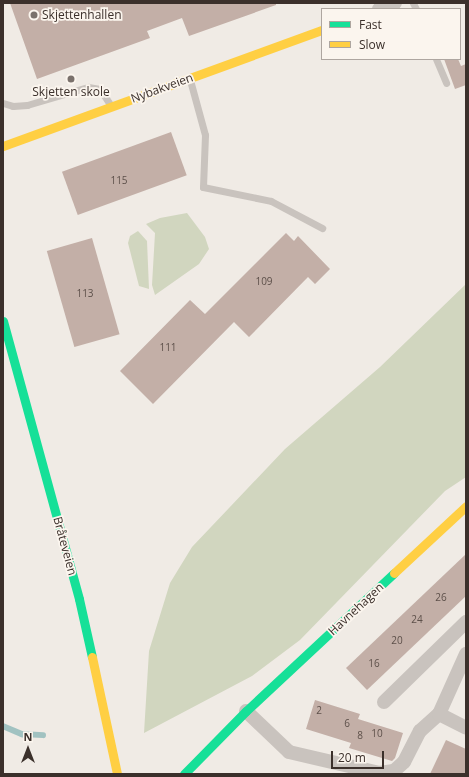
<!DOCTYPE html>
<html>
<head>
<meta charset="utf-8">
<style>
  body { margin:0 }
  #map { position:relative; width:469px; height:777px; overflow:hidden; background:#f0ebe5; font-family:"Open Sans",sans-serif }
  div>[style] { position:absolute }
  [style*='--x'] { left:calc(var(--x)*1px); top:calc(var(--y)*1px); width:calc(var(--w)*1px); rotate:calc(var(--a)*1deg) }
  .green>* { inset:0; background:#d1d6bf }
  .stream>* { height:5.5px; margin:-2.75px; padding:0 2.75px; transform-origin:2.75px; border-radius:2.75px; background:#a1c2c1 }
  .building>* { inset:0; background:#c3afa7; transform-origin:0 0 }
  .lane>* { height:7px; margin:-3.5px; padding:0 3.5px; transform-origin:3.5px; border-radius:3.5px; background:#c9c3be }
  .street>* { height:14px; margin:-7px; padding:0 7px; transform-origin:7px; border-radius:7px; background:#c9c3be }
  .fast>* { height:9px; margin:-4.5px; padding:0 4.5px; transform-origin:4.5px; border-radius:4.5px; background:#16e098 }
  .slow>* { height:9px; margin:-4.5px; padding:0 4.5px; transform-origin:4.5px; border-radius:4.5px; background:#ffcf43 }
  .dots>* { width:11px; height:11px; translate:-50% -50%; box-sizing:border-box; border:2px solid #fbf5ee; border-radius:50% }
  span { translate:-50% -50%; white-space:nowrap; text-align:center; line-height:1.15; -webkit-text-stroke:3.5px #fbf5ee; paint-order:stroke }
  .number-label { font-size:10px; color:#5d504a }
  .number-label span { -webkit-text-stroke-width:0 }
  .poi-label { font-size:12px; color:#3b302b }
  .left { translate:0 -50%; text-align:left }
  .street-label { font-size:12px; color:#3b302b }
  .frame { position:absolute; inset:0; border:4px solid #3b302b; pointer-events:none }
  .legend { position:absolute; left:321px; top:8px; width:140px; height:52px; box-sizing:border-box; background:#fbf5ee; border:1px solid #aea6a0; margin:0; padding:5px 7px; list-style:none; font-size:12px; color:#3b302b }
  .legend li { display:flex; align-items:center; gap:8px; height:20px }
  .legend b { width:20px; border:1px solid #aea6a0 }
  .north { position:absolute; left:8px; top:729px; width:40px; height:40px; -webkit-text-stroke:3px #fbf5ee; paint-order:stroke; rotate:0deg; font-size:11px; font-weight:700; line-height:16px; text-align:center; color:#3b302b }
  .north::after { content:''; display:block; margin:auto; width:14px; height:18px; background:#3b302b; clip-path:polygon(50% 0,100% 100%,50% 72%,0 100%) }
  .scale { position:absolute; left:331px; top:751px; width:53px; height:18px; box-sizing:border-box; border:2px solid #3b302b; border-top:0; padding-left:5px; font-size:12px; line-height:14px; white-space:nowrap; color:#3b302b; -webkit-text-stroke:3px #fbf5ee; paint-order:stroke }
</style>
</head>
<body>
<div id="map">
  <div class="green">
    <div style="clip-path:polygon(187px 213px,205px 237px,209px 249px,199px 264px,155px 295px,152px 285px,155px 233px,146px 224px,160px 218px)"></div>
    <div style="clip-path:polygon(138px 231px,147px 241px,149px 289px,139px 286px,128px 243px,130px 236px)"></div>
    <div style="clip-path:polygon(466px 284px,466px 477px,445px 491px,300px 640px,252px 676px,144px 733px,149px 651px,170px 583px,192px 547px,285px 449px,380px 367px)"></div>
  </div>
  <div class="stream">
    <div style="--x:3;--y:726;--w:21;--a:23"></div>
    <div style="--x:22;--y:734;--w:21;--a:3"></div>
  </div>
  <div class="building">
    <div style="clip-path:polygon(10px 3px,276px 3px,276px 5px,189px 36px,182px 18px,147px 31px,150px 38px,37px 79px)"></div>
    <div style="clip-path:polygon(444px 59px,458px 59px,461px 66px,466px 64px,466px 85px,455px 89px)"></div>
    <div style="left:171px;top:132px;width:46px;height:116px;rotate:70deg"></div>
    <div style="clip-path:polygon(286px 233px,294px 241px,298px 236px,330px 269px,315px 284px,308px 277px,249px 337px,234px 322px,153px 404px,120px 371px,190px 300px,205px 314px)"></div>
    <div style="left:92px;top:238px;width:100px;height:47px;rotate:74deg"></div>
    <div style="clip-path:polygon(466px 554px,466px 596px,367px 690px,346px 668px)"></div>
    <div style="clip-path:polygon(315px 700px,360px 714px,358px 719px,403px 733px,395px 758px,392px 761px,349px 748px,351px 743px,306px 729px)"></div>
    <div style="clip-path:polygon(446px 740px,466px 749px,466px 774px,430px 774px)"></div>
  </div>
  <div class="lane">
    <div style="--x:413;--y:3;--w:7;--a:63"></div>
    <div style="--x:436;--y:59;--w:26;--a:67"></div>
    <div style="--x:190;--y:80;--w:57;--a:74.7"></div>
    <div style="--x:205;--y:135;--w:52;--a:92.2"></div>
    <div style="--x:203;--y:187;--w:69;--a:11.6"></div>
    <div style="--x:271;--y:201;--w:58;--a:27.9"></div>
    <div style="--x:3;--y:103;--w:10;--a:17"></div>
    <div style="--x:13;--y:106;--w:14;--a:-4"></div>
    <div style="--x:27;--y:105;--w:64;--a:-16.4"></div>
    <div style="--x:88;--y:87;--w:12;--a:9"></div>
    <div style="--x:100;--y:89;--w:20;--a:57"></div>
  </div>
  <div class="street">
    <div style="--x:379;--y:9;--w:17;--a:-21"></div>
    <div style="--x:384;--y:702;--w:115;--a:-44.3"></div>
    <div style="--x:246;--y:711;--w:59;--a:43.6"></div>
    <div style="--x:289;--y:752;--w:92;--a:13.1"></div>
    <div style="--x:379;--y:773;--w:15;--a:-8"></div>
    <div style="--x:394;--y:771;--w:13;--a:-42"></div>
    <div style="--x:404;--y:762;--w:35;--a:-63"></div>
    <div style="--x:420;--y:731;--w:25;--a:-42"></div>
    <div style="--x:439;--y:714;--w:66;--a:-65.8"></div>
    <div style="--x:439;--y:714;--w:30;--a:27"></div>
  </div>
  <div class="fast">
    <div style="--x:3;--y:321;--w:288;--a:74.7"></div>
    <div style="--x:79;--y:599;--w:59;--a:77.4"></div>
    <div style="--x:184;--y:774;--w:88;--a:-45.5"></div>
    <div style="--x:246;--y:711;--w:202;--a:-43"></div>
  </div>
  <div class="slow">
    <div style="--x:3;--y:146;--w:339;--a:-20"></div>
    <div style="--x:394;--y:573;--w:98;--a:-42.9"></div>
    <div style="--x:92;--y:657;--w:120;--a:77.9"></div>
  </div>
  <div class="dots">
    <div style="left:34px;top:15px;background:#7a716c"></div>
    <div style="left:71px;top:79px;background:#7a716c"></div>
  </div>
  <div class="number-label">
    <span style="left:119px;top:181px">115</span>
    <span style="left:264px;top:282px">109</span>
    <span style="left:85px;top:294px">113</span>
    <span style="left:168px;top:348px">111</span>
    <span style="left:441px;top:598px">26</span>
    <span style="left:417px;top:620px">24</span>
    <span style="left:397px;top:641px">20</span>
    <span style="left:374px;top:664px">16</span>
    <span style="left:319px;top:711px">2</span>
    <span style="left:347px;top:724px">6</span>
    <span style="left:377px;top:734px">10</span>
    <span style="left:360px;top:736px">8</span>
  </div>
  <div class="poi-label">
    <span class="left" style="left:42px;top:15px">Skjettenhallen</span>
    <span style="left:71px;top:92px">Skjetten skole</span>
  </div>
  <div class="street-label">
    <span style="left:162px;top:88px;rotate:-20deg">Nybakveien</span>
    <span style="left:65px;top:546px;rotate:75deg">Bråteveien</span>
    <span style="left:356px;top:609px;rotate:-43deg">Havnehagen</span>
  </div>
  <div class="frame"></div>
  <ul class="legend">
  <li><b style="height:5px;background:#16e098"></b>Fast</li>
  <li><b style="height:5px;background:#ffcf43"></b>Slow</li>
  </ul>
  <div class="north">N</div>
  <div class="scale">20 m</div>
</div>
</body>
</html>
